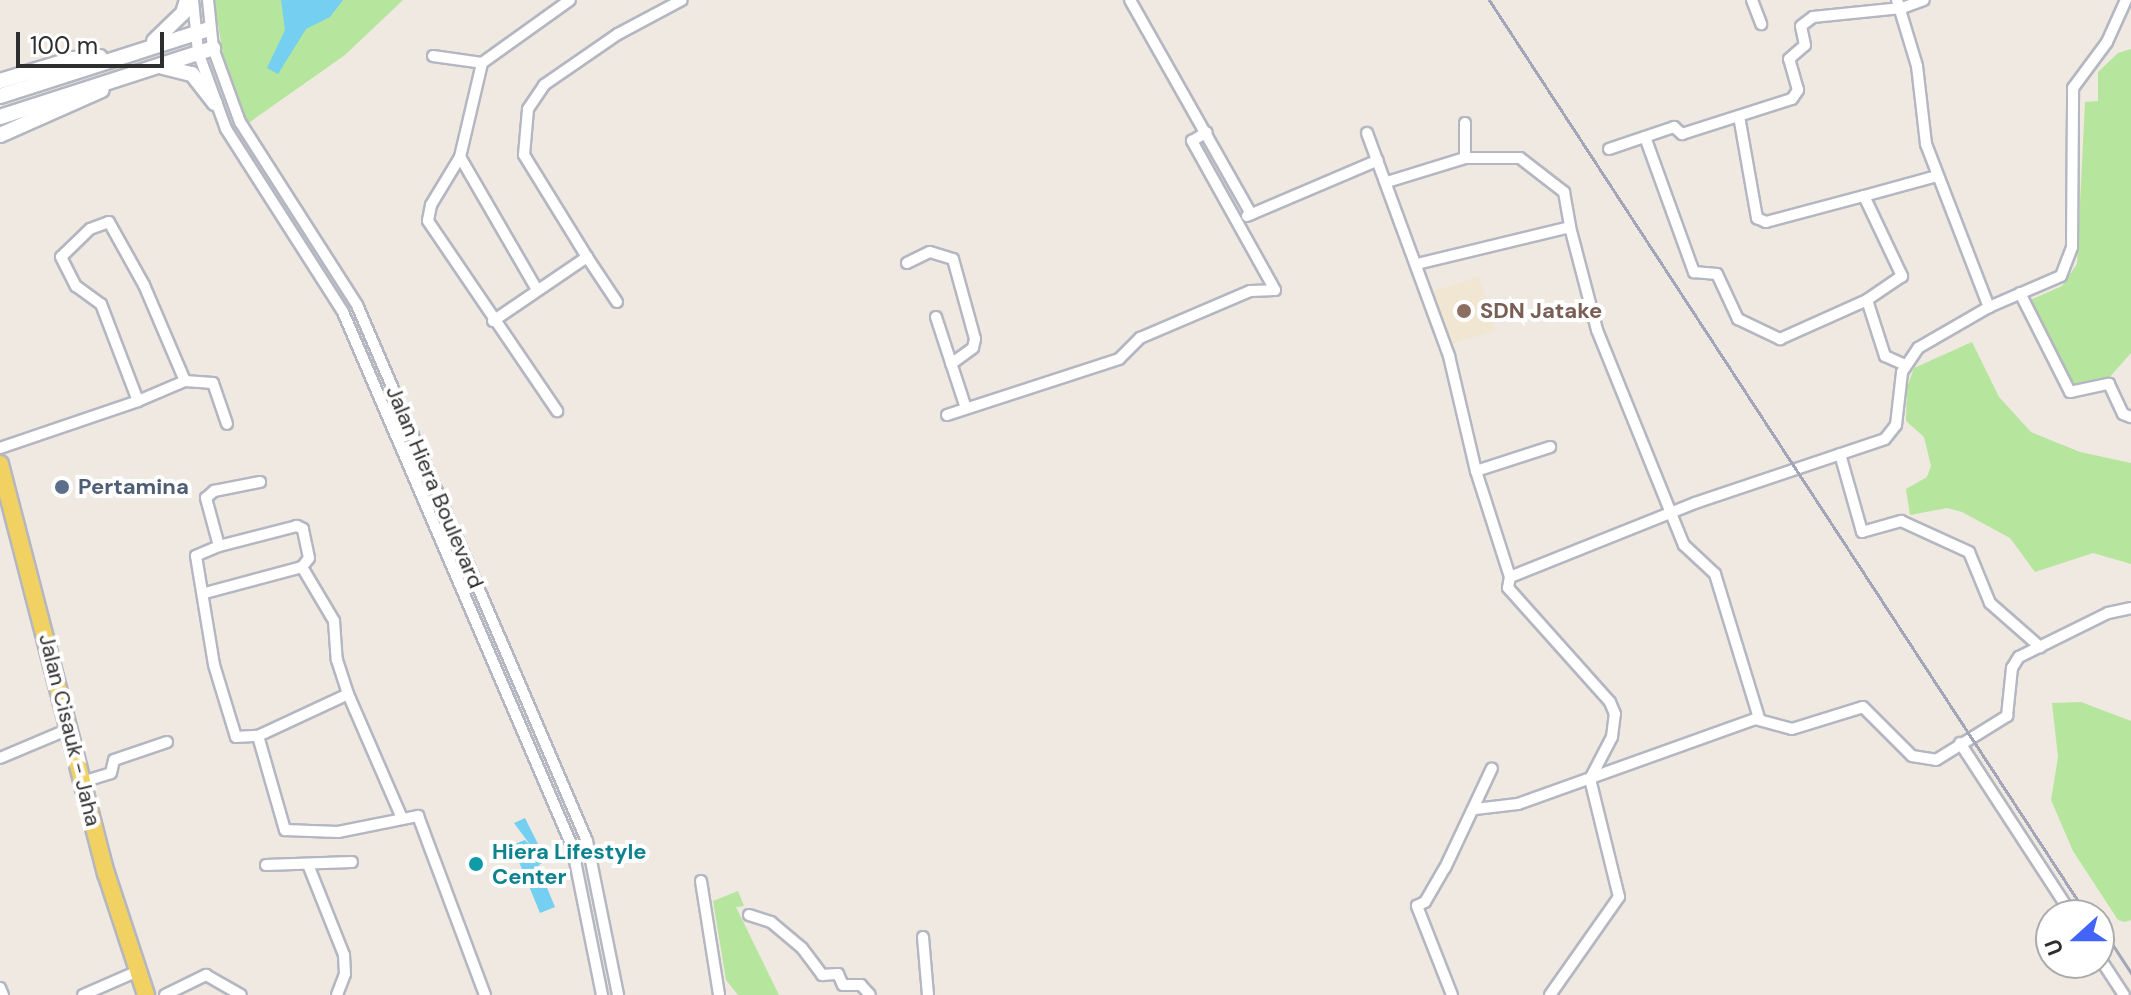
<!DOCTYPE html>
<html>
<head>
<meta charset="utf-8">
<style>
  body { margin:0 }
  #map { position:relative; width:2131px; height:995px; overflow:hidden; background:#efe9e1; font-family:"DM Sans",sans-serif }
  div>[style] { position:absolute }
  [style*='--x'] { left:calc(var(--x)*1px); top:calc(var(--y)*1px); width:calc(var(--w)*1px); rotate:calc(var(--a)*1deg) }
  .education>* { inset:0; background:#f0e6d1; transform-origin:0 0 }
  .green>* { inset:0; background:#b6e59e }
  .water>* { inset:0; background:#75cff0 }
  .roads { filter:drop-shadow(2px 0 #b4b7c1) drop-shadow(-2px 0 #b4b7c1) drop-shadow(0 2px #b4b7c1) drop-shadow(0 -2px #b4b7c1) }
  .minor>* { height:10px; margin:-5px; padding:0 5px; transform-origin:5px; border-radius:5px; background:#fff }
  .secondary>* { height:14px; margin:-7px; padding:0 7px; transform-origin:7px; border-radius:7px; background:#fff }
  .primary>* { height:16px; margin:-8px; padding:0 8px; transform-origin:8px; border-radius:8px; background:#f2d163 }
  .rail>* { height:3px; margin:-1.5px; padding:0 1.5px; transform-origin:1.5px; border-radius:1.5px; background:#a3a6b8 }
  .dots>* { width:22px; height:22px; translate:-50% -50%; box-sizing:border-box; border:4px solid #fff; border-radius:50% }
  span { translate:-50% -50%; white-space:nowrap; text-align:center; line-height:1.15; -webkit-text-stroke:8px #fff; paint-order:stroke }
  .education-label { font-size:22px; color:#785e54; font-weight:700 }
  .left { translate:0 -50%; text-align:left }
  .service-label { font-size:22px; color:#4e5e75; font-weight:700 }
  .street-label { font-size:22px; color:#2e2e2e }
  .culture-label { font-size:22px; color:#0d838f; font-weight:700 }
  .north { position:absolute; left:2035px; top:899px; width:80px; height:80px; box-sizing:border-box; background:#fff; border:2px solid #ababab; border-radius:50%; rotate:249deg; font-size:22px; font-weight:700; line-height:32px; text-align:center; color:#2e2e2e }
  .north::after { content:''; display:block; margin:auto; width:28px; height:36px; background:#4264fb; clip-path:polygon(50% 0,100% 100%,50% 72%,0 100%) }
  .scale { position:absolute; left:16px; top:32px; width:148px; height:36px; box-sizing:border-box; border:4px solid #2e2e2e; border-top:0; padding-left:10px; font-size:24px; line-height:28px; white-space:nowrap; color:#2e2e2e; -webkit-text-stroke:6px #fff; paint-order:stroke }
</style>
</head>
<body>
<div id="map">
  <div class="education">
    <div style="left:1479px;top:277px;width:56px;height:48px;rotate:73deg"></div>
  </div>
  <div class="green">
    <div style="clip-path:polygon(214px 0,403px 0,345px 55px,247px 124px,228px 85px)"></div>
    <div style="clip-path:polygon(2131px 49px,2131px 353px,2108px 379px,2089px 390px,2072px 390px,2030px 300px,2062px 286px,2077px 264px,2085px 102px,2098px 101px,2098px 72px,2118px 53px)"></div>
    <div style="clip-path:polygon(1972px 342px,1999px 397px,2031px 432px,2080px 452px,2131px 463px,2131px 564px,2093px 553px,2035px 572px,2010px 538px,1962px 512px,1947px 508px,1910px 515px,1906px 489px,1927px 477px,1931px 466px,1924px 437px,1906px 421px,1907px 387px,1914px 368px)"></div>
    <div style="clip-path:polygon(2081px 702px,2131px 721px,2131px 920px,2125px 922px,2118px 920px,2073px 851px,2051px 800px,2058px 757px,2052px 703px)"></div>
    <div style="clip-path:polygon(738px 891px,744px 906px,736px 907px,779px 995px,738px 995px,726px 980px,713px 901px)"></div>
  </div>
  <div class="water">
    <div style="clip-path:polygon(281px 0,343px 0,330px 17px,306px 29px,278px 74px,267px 68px,285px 30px)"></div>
    <div style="clip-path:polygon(525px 818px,540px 848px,543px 862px,538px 866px,555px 907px,540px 913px,512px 845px,525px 840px,531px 846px,514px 823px)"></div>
  </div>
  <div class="roads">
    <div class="minor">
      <div style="--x:193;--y:0;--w:52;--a:84.5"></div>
      <div style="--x:198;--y:52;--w:82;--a:70"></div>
      <div style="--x:226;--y:129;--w:217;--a:57.4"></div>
      <div style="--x:343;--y:312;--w:581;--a:66.79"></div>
      <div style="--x:572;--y:846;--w:152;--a:78.6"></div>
      <div style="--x:208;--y:0;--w:48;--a:84.1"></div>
      <div style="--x:213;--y:48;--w:79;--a:70"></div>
      <div style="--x:240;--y:122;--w:217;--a:57.4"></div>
      <div style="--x:357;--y:305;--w:583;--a:66.78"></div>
      <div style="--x:587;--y:841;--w:157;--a:78.6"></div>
      <div style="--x:1130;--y:0;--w:246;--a:60.5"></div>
      <div style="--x:1752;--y:0;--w:26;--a:69"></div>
      <div style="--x:1897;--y:0;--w:69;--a:73.1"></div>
      <div style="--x:1917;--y:66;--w:79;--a:83.4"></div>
      <div style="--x:1926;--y:144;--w:175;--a:68.9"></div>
      <div style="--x:433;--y:56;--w:49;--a:8.1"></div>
      <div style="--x:1739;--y:116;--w:104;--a:80"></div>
      <div style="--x:1757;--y:218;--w:10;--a:24"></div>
      <div style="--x:1766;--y:222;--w:101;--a:-14.9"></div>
      <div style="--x:1864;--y:196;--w:89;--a:64.6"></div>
      <div style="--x:1902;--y:276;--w:42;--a:145.6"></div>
      <div style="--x:1867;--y:300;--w:59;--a:72.2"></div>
      <div style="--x:1885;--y:356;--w:22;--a:24"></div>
      <div style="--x:1367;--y:133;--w:238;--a:69.8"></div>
      <div style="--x:1449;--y:356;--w:118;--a:76.8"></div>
      <div style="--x:1476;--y:471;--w:111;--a:72.2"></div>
      <div style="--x:1645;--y:137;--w:144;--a:70.1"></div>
      <div style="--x:1694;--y:272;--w:23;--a:5"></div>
      <div style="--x:1717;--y:274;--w:50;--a:65"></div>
      <div style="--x:1738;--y:319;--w:47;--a:25.5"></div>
      <div style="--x:1780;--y:339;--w:95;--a:-24.1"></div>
      <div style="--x:1609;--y:149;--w:69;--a:-18.7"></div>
      <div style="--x:1674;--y:127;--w:11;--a:41"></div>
      <div style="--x:1682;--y:134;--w:115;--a:-17.7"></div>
      <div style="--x:1792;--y:99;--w:11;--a:-56"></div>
      <div style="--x:1798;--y:90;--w:32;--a:-106"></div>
      <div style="--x:1789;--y:59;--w:21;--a:-41"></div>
      <div style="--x:1805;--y:45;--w:19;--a:-102"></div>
      <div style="--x:1801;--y:26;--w:15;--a:-37"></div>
      <div style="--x:1813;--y:17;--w:89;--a:-5.8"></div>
      <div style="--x:1902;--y:8;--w:23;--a:-20"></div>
      <div style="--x:460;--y:157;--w:56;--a:121.1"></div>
      <div style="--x:431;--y:205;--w:16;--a:101"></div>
      <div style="--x:428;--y:221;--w:230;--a:55.8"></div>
      <div style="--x:1465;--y:158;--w:55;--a:0"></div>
      <div style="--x:1520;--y:158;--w:56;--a:37.7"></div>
      <div style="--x:1564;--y:192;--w:36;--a:80"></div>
      <div style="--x:1387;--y:182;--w:82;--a:-17.1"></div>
      <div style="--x:1465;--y:158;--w:35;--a:-90"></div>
      <div style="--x:1864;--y:196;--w:76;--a:-15.3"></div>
      <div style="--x:1247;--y:216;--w:142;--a:-23.1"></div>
      <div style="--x:587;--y:257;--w:120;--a:-121.7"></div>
      <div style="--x:524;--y:155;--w:46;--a:-85"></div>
      <div style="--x:528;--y:109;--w:29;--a:-56"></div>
      <div style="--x:544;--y:85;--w:90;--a:-34.6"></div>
      <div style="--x:618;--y:34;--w:72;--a:-28"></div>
      <div style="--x:907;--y:263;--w:25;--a:-26"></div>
      <div style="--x:930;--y:252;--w:24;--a:17"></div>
      <div style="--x:953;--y:259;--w:83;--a:74.6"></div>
      <div style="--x:975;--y:339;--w:9;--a:103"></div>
      <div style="--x:973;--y:348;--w:27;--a:144"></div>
      <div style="--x:1417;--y:264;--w:157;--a:-13.6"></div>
      <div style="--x:1570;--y:227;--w:106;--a:75.3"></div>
      <div style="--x:1597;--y:330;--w:232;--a:68"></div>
      <div style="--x:1684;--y:545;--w:42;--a:43.1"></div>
      <div style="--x:1715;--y:574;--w:151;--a:73"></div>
      <div style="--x:536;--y:288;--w:151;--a:-120.1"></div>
      <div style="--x:460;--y:157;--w:97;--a:-76.8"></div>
      <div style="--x:482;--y:63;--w:108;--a:-35.6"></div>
      <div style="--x:2020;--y:293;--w:111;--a:63.2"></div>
      <div style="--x:2070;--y:392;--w:40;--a:-12"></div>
      <div style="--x:2109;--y:384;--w:33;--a:65"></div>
      <div style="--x:2123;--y:414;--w:9;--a:21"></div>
      <div style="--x:936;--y:317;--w:96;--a:71.8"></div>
      <div style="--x:493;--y:321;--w:114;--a:-34.2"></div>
      <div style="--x:587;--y:257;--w:54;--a:56.3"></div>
      <div style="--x:185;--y:381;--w:28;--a:4"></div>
      <div style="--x:213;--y:383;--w:43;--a:71.1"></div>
      <div style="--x:947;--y:415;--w:181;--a:-18"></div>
      <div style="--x:1119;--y:359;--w:30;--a:-45"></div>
      <div style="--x:1140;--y:338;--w:120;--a:-23.1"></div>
      <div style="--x:1250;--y:291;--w:25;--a:-2"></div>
      <div style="--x:1275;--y:290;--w:171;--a:-119.1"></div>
      <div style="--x:1192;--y:141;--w:17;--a:-31"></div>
      <div style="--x:0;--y:448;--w:146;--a:-18.8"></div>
      <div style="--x:138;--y:401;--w:51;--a:-23.1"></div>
      <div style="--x:185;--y:381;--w:104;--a:-113.1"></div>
      <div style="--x:144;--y:285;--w:72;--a:-119.1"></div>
      <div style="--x:109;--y:222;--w:20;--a:160"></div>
      <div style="--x:90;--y:229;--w:40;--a:136"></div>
      <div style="--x:61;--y:257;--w:33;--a:63"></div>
      <div style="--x:76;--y:286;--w:31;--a:36"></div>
      <div style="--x:101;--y:304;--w:104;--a:69.1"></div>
      <div style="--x:1840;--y:454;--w:81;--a:74.2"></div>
      <div style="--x:1862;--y:532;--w:41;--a:-15.8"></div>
      <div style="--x:1901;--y:521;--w:75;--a:24.5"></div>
      <div style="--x:1969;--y:552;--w:55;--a:67.6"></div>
      <div style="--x:1990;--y:603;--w:67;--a:41.3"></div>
      <div style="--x:1476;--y:471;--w:78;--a:-18"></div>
      <div style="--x:219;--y:546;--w:25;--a:157"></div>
      <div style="--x:196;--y:556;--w:110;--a:80.6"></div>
      <div style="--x:214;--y:665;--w:75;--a:73"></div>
      <div style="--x:236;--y:737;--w:22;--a:-3"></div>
      <div style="--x:258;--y:736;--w:99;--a:-25"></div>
      <div style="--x:348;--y:694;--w:133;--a:66.5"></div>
      <div style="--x:302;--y:567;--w:63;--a:59.3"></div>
      <div style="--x:334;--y:621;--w:39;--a:86"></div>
      <div style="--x:337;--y:660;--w:36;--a:72"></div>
      <div style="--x:205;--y:593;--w:100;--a:-15"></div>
      <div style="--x:302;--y:567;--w:11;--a:-52"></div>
      <div style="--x:309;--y:558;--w:30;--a:-102"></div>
      <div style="--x:303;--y:529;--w:7;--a:-153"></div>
      <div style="--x:297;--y:526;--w:81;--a:165.6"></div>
      <div style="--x:219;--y:546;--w:50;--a:-105.2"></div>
      <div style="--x:206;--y:498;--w:11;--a:-41"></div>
      <div style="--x:214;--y:491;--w:47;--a:-11.1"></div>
      <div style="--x:258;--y:736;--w:98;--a:74"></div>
      <div style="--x:285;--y:830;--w:53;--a:2.2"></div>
      <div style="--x:338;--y:832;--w:82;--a:-11.3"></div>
      <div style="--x:418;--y:816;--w:191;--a:69.5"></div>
      <div style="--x:1960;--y:743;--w:205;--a:56.9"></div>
      <div style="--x:0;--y:758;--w:77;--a:-22.9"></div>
      <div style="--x:82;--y:782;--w:30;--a:-17"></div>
      <div style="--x:111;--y:773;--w:13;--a:-77"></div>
      <div style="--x:114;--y:760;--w:56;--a:-18.8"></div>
      <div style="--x:1475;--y:809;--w:43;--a:-6.6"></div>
      <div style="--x:1518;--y:804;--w:252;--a:-19.7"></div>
      <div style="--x:1755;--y:719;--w:38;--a:15"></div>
      <div style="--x:1792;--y:729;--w:74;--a:-17.2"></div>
      <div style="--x:1863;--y:707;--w:69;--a:45"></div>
      <div style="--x:1912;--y:756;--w:24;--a:9"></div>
      <div style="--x:1936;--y:760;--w:84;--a:-31.8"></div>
      <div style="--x:2007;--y:716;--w:48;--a:-84.1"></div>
      <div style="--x:2012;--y:668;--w:13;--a:-58"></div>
      <div style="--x:2019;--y:657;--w:99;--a:-26.3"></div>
      <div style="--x:2108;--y:613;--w:24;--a:-12"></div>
      <div style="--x:266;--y:865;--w:86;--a:-2"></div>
      <div style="--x:309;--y:867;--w:95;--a:68.3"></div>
      <div style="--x:344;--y:955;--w:19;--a:87"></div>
      <div style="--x:345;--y:974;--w:22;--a:111"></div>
      <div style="--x:701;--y:881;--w:115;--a:81"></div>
      <div style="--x:749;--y:915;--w:23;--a:18"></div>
      <div style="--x:771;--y:922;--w:40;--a:40"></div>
      <div style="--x:802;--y:948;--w:34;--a:53"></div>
      <div style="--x:822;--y:975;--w:16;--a:-4"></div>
      <div style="--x:838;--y:974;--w:12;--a:66"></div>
      <div style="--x:843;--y:985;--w:18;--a:0"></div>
      <div style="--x:861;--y:985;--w:13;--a:48"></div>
      <div style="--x:923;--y:937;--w:58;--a:85.1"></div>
      <div style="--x:2099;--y:957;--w:45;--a:56.7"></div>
      <div style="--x:0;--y:988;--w:8;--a:67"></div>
      <div style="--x:83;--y:995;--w:60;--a:-23.6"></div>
      <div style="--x:165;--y:995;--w:46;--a:-26"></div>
      <div style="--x:206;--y:975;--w:40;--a:29.7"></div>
      <div style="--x:1452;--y:995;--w:96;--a:-111.5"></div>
      <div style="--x:1417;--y:906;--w:9;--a:-27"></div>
      <div style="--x:1425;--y:902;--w:39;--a:-60"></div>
      <div style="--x:1445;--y:868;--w:110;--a:-64.8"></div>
      <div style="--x:1550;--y:995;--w:120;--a:-54.9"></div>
      <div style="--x:1619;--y:897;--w:122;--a:-103.8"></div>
      <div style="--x:1590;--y:779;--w:47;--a:-62.4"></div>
      <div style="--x:1612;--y:737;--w:23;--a:-83"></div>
      <div style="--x:1615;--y:714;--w:13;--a:-113"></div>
      <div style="--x:1610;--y:702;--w:153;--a:-131.8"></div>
      <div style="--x:1508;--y:588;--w:11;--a:-80"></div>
      <div style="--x:1510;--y:577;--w:199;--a:-21.8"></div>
      <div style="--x:1695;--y:503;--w:200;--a:-18.6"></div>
      <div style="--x:1885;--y:439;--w:18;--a:-52"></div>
      <div style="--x:1896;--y:425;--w:53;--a:-83.5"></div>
      <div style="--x:1902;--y:372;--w:29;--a:-56"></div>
      <div style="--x:1918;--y:348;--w:82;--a:-30"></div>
      <div style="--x:1989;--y:307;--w:78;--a:-23.3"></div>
      <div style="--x:2061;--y:276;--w:31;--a:-69"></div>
      <div style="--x:2072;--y:247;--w:159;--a:-89.6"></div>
      <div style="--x:2073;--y:88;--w:57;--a:-53.5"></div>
      <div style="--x:2107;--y:42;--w:46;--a:-65.7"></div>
    </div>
    <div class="secondary">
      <div style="--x:154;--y:41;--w:40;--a:-44"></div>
      <div style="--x:183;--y:13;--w:14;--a:-73"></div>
      <div style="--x:163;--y:67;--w:30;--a:14"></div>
      <div style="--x:192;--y:74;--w:37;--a:52"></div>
      <div style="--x:0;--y:81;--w:76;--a:-16.8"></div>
      <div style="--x:73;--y:59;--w:27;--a:-4"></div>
      <div style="--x:0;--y:96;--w:219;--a:-17.8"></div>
      <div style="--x:0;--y:117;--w:224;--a:-17.9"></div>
      <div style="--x:0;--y:135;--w:111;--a:-23.8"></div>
    </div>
    <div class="primary">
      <div style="--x:0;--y:464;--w:423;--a:75.5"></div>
      <div style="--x:106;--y:873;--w:128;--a:71.8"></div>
    </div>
  </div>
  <div class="rail">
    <div style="--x:1489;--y:0;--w:1093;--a:56.83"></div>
    <div style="--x:2099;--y:924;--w:59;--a:56.9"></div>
  </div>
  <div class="dots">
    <div style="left:1464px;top:311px;background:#8d6e63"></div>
    <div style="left:62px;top:487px;background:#5c6f8a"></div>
    <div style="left:476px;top:864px;background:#0f9aa8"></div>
  </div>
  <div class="education-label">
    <span class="left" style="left:1480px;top:311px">SDN Jatake</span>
  </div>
  <div class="service-label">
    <span class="left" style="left:78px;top:487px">Pertamina</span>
  </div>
  <div class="street-label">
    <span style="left:435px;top:487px;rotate:67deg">Jalan Hiera Boulevard</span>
    <span style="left:70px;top:730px;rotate:76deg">Jalan Cisauk - Jaha</span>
  </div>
  <div class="culture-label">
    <span class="left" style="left:492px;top:864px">Hiera Lifestyle<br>Center</span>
  </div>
  <div class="north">U</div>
  <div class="scale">100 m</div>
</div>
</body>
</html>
